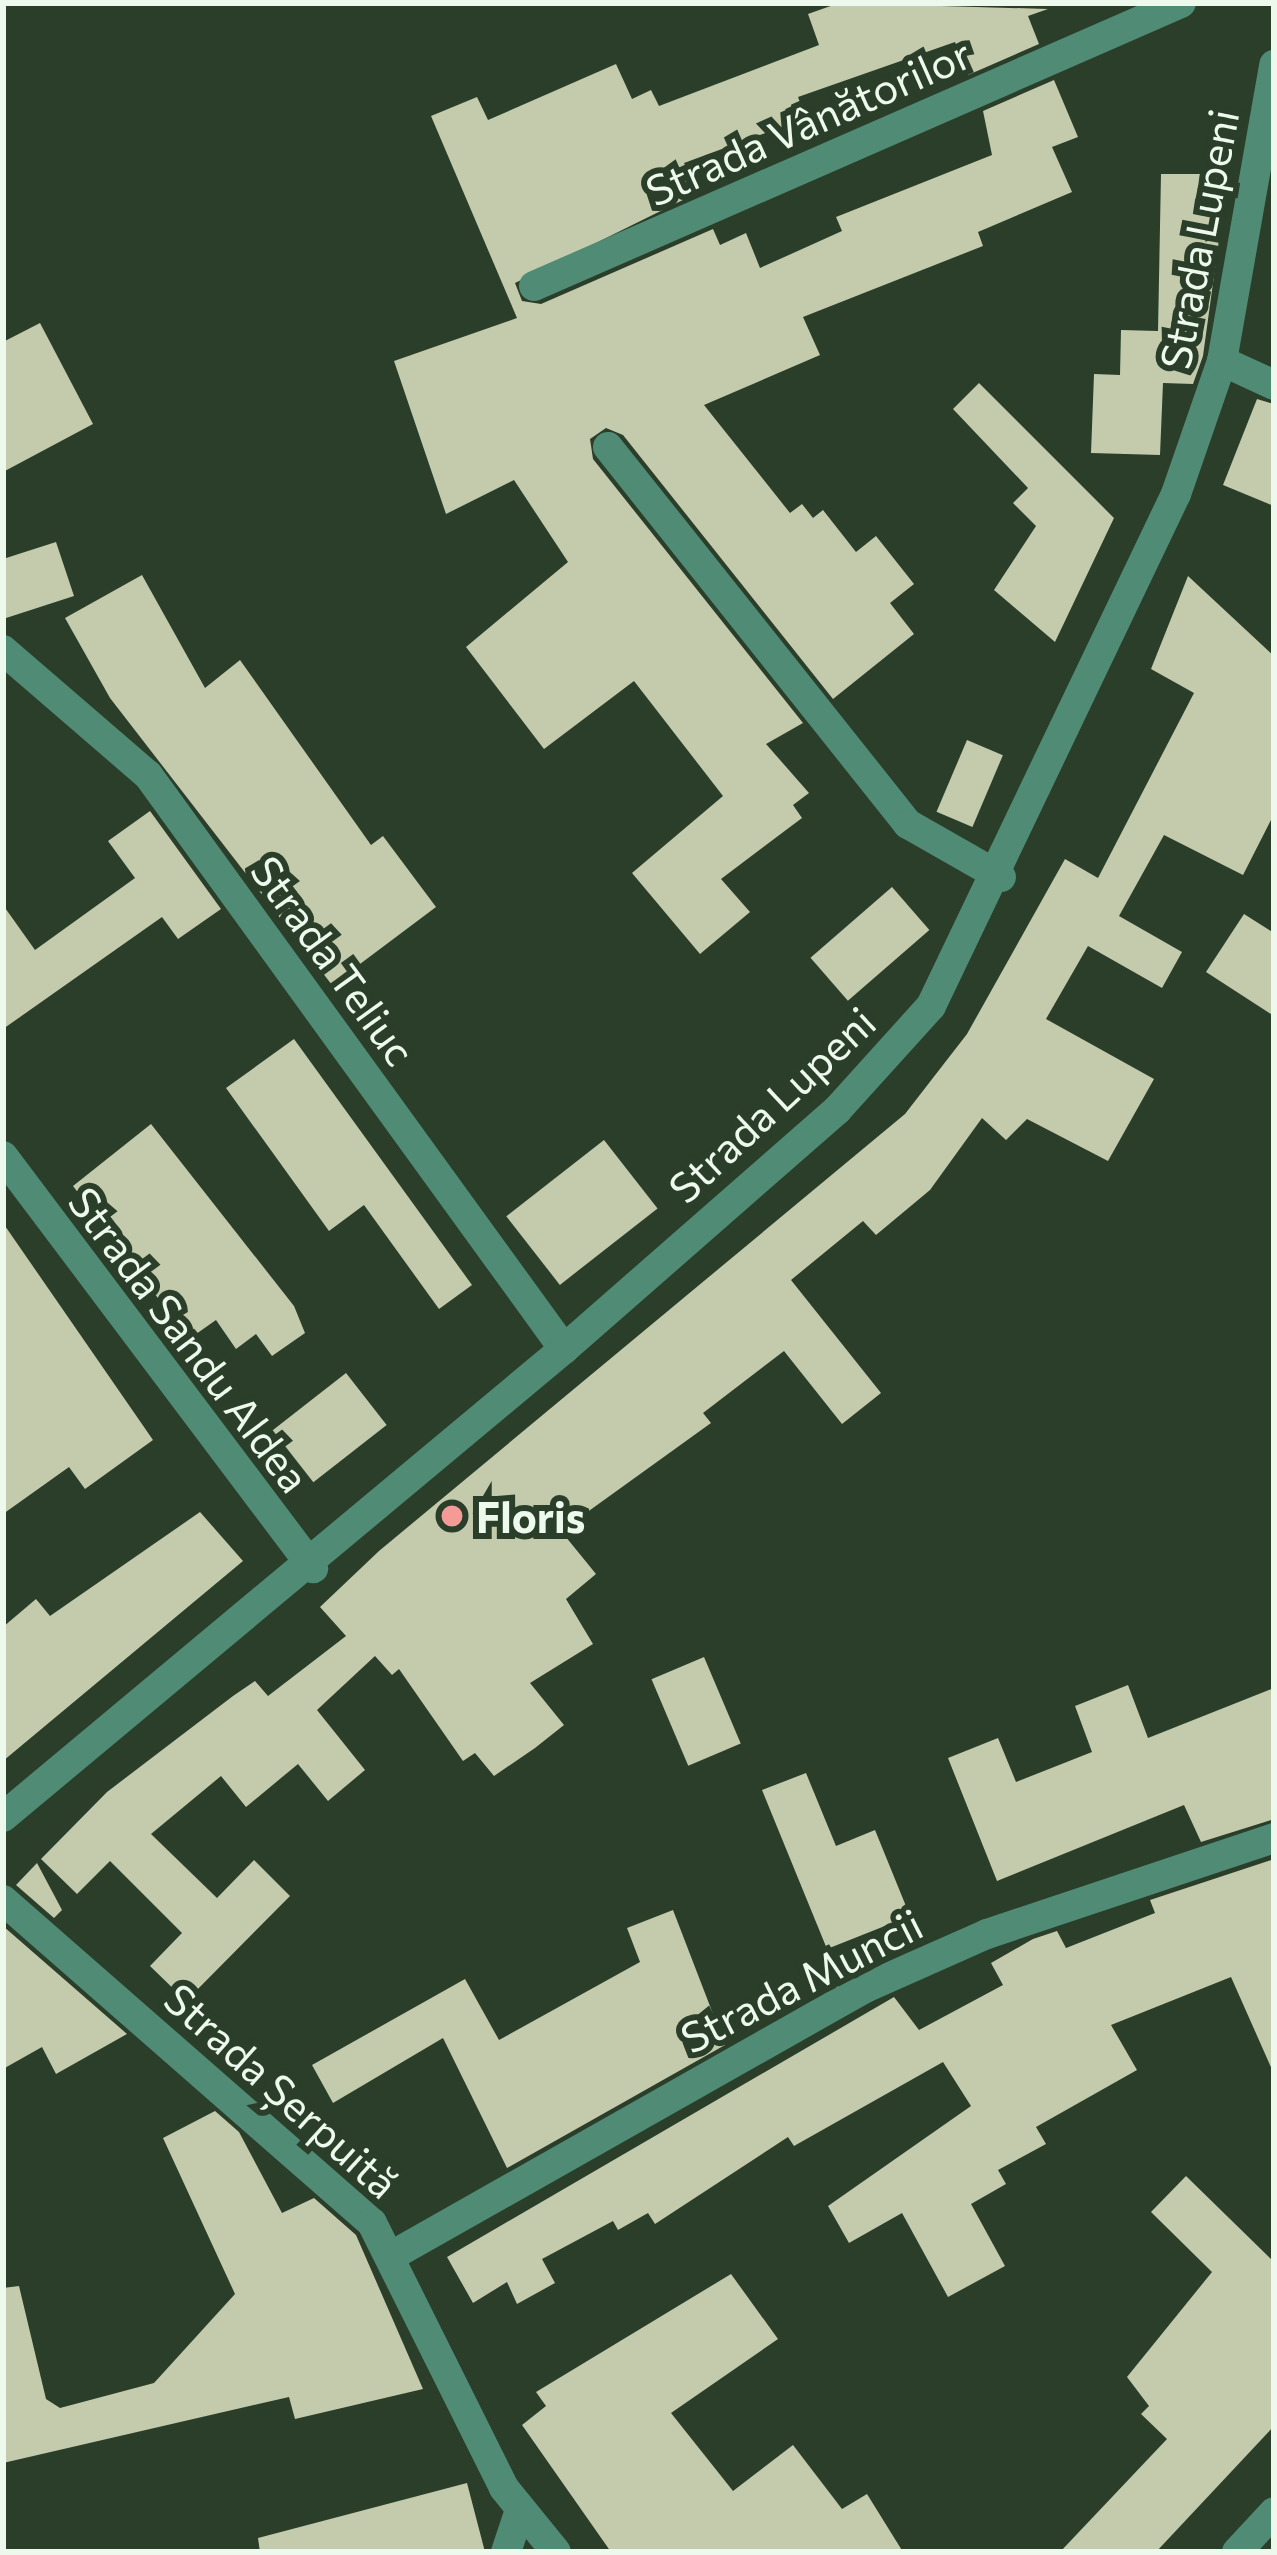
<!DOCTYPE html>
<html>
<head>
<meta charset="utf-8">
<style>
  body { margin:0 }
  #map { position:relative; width:1277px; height:2555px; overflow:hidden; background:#2a3e29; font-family:Commissioner,sans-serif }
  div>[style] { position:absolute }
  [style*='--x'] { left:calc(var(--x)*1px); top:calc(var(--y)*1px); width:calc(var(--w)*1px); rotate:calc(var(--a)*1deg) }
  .building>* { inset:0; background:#c3cbac; transform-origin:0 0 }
  .minor>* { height:30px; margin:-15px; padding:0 15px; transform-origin:15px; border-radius:15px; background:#4f8b75 }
  .dots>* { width:33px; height:33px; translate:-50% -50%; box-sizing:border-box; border:6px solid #2a3e29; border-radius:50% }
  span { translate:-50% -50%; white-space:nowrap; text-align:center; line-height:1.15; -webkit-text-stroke:12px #2a3e29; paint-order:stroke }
  .street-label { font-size:42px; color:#ecf9ec }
  .poi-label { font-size:42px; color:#ecf9ec; font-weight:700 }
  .left { translate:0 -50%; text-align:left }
  .frame { position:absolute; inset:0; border:6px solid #ecf9ec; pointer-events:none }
</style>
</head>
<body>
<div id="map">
  <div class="building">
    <div style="clip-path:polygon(839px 3px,1048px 9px,1028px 16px,1039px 44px,968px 75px,955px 42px,798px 97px,806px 118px,684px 163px,697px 193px,515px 283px,522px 301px,541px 304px,713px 229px,720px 245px,746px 233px,760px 268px,842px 231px,836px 217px,992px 155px,983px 111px,1054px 80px,1078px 137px,1052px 147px,1072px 192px,978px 232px,983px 246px,803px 317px,820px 355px,704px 405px,790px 513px,802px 504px,813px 518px,823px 510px,856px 552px,876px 536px,914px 584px,890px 603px,914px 634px,833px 699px,623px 435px,606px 428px,590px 439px,593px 459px,803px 723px,766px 744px,809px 793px,793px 805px,802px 818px,721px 879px,750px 912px,700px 954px,632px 873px,723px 796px,634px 681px,544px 749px,466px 647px,568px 562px,514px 480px,446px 514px,394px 361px,517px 318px,431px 116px,477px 97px,488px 120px,616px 64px,632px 99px,651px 90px,659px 106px,819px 45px,808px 14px)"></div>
    <div style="clip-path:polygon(1161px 174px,1228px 174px,1203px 356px,1193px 384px,1163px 383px,1160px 455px,1091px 453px,1094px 374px,1120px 375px,1121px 330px,1158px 331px)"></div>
    <div style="clip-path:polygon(40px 323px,93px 424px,3px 472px,3px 342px)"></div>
    <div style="clip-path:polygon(979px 383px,1114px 518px,1055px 642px,994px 590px,1036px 526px,1013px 503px,1028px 488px,953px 409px)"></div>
    <div style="clip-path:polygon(1257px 399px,1274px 404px,1274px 506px,1223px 485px)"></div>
    <div style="clip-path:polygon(56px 542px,74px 596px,3px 619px,3px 559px)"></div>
    <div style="clip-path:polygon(142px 575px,205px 688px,240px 660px,371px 845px,383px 836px,436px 907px,332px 985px,110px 698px,65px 618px)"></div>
    <div style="clip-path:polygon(1188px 576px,1274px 656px,1274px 814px,1243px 875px,1164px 835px,1119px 916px,1182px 952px,1162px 988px,1088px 946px,1046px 1019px,1154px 1079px,1108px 1161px,1027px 1119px,1006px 1140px,982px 1118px,930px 1190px,876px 1235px,863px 1221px,791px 1280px,881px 1393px,842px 1424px,784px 1351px,703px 1413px,711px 1423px,561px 1531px,596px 1574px,566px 1599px,593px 1644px,530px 1683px,564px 1725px,535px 1748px,494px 1776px,475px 1753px,463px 1761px,399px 1669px,392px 1675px,375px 1656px,317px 1710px,365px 1770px,328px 1801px,298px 1764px,246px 1807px,221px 1776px,151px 1834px,217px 1898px,254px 1860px,290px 1896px,186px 2001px,150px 1966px,182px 1933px,110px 1861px,77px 1894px,41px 1859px,107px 1792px,233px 1696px,255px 1681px,268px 1696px,346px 1636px,320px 1607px,379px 1551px,905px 1114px,967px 1034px,1065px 859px,1098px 878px,1194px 693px,1151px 669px)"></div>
    <div style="left:967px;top:740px;width:39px;height:78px;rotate:23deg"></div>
    <div style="clip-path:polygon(150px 811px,221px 909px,178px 939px,162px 917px,3px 1029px,3px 905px,35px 950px,135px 878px,108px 841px)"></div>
    <div style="left:892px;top:887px;width:57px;height:108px;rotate:49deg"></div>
    <div style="clip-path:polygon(1244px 914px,1274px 933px,1274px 1016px,1206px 972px)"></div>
    <div style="clip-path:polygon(294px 1039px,472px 1285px,439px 1309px,364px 1205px,329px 1231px,226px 1088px)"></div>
    <div style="clip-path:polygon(151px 1124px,294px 1306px,305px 1333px,272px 1356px,256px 1334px,236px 1349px,216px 1320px,189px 1339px,73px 1186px)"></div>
    <div style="left:604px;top:1140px;width:87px;height:124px;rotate:52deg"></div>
    <div style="clip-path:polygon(3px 1223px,153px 1440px,85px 1489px,69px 1467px,3px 1514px)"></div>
    <div style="left:346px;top:1373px;width:66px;height:93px;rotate:52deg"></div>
    <div style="clip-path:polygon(200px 1512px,243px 1561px,3px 1761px,3px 1627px,36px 1599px,50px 1616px)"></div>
    <div style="left:704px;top:1657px;width:94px;height:57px;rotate:67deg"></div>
    <div style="clip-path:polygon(1128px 1685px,1148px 1738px,1274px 1688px,1274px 1819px,1201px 1842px,1184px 1805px,997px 1881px,948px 1758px,998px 1738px,1016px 1782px,1092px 1752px,1075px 1706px)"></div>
    <div style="clip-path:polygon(806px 1773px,836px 1846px,875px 1830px,910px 1916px,827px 1949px,762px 1790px)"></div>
    <div style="clip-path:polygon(1274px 1859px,1274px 2074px,1231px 1977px,1111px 2025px,1137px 2070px,1036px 2127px,1046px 2144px,998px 2170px,1006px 2184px,971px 2204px,1005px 2266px,948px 2297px,902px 2213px,849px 2243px,828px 2206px,971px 2106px,943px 2062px,794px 2146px,788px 2137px,655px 2224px,648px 2213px,618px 2230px,613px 2221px,542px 2259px,555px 2283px,517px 2304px,507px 2282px,473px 2303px,447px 2257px,894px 1997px,919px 2030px,1003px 1985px,991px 1963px,1033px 1939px,1057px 1931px,1066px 1948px,1155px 1913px,1150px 1900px)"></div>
    <div style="clip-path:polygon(37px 1863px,62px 1910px,54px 1918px,16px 1885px)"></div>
    <div style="clip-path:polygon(673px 1910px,725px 2045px,507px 2168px,443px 2038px,333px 2103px,312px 2065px,465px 1979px,499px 2040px,640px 1962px,627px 1928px)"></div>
    <div style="clip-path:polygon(3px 1926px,127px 2034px,56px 2074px,42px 2047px,3px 2069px)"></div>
    <div style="clip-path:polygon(215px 2111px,239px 2132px,282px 2213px,314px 2198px,356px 2235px,423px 2389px,295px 2419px,289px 2397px,3px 2463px,3px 2288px,19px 2286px,46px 2399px,60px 2408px,154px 2383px,235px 2294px,163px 2138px)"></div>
    <div style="clip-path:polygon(1186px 2176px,1274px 2262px,1274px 2426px,1156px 2552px,1060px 2552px,1167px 2439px,1141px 2414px,1149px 2406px,1127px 2377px,1212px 2272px,1151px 2212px)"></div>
    <div style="clip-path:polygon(731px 2274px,778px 2339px,671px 2413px,733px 2491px,793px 2445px,842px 2509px,867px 2494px,903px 2552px,611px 2552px,522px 2425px,546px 2406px,536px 2392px)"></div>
    <div style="clip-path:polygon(467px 2483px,485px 2552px,260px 2552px,258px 2538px)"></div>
  </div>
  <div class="minor">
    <div style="--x:534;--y:286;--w:706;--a:-23.62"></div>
    <div style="--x:1222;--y:361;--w:57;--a:24.8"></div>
    <div style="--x:608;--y:447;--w:482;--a:51.5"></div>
    <div style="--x:908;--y:824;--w:107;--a:29.7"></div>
    <div style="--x:3;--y:650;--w:191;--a:40.8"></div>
    <div style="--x:148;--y:775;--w:709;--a:54.07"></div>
    <div style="--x:3;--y:1156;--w:516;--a:53.04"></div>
    <div style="--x:3;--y:1817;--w:731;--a:-39.84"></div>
    <div style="--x:564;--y:1349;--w:363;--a:-41.2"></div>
    <div style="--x:837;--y:1110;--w:140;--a:-47.9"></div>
    <div style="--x:931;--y:1006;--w:568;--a:-64.43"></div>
    <div style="--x:1176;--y:494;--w:141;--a:-70.9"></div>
    <div style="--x:1222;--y:361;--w:301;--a:-80"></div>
    <div style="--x:3;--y:1900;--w:490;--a:41.2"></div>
    <div style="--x:372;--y:2223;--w:296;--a:63.5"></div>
    <div style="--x:504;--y:2488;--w:82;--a:50.9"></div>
    <div style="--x:393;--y:2255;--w:542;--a:-29.5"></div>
    <div style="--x:865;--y:1988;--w:133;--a:-23.9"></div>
    <div style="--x:987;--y:1934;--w:303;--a:-18.5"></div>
    <div style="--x:506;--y:2552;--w:44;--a:-71.6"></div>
    <div style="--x:1237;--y:2552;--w:54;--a:-47.2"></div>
  </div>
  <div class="dots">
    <div style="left:452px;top:1516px;background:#f59b97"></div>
  </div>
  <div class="street-label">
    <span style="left:808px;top:121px;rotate:-24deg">Strada Vânătorilor</span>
    <span style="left:1198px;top:239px;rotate:-79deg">Strada Lupeni</span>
    <span style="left:334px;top:960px;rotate:54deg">Strada Teliuc</span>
    <span style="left:771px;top:1104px;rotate:-43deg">Strada Lupeni</span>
    <span style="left:190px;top:1339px;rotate:53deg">Strada Sandu Aldea</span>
    <span style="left:801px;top:1980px;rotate:-27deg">Strada Muncii</span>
    <span style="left:282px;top:2090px;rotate:42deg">Strada Șerpuită</span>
  </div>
  <div class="poi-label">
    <span class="left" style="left:476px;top:1516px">Floris</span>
  </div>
  <div class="frame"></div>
</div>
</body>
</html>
